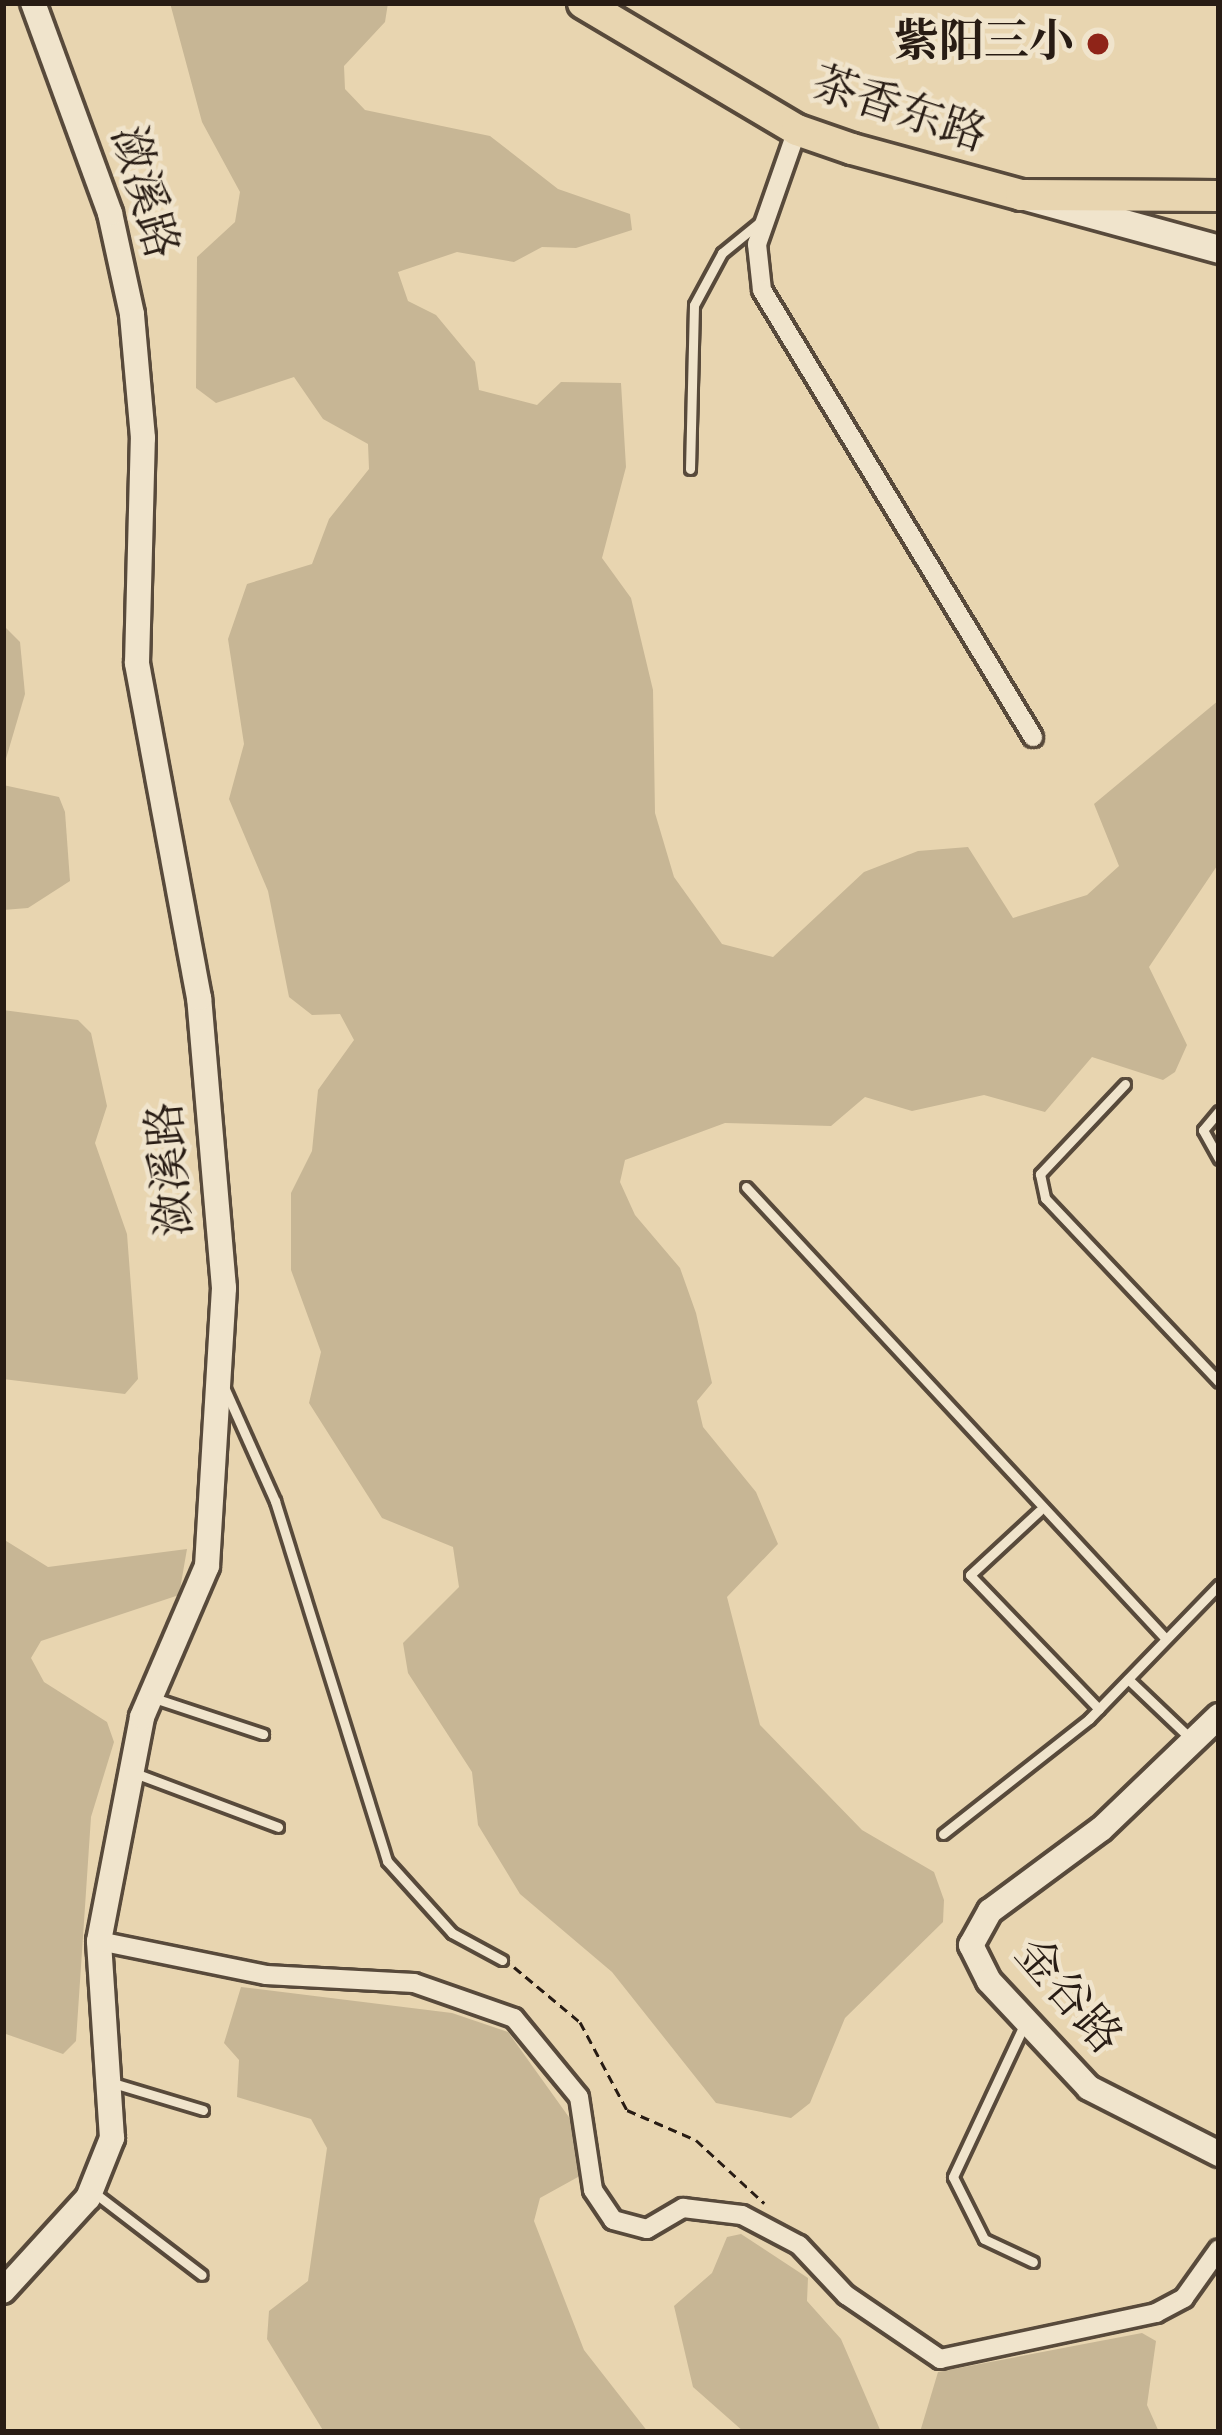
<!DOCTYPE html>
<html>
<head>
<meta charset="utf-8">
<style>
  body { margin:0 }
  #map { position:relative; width:1222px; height:2435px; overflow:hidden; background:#e8d5b0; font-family:"IM FELL DW Pica","Noto Serif SC",serif }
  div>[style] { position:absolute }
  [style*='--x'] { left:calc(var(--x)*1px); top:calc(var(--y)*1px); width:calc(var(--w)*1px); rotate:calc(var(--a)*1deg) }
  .green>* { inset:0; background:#c7b695 }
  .path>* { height:3px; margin-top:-1.5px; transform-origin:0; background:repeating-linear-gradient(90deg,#281c14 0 9px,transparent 0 15px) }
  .roads { filter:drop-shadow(3px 0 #584a3b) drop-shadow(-3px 0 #584a3b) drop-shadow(0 3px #584a3b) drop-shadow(0 -3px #584a3b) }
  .service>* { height:9px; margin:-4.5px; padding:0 4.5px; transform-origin:4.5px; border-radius:4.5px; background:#f0e4cc }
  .minor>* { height:18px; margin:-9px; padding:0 9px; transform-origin:9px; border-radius:9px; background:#f0e4cc }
  .tertiary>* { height:24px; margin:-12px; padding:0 12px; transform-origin:12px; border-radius:12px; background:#f0e4cc }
  .secondary>* { height:27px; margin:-13.5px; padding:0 13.5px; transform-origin:13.5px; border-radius:13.5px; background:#f0e4cc }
  .primary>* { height:30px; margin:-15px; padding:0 15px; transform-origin:15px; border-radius:15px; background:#e8d5b0 }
  .dots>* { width:33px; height:33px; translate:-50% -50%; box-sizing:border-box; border:6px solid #f0e4cc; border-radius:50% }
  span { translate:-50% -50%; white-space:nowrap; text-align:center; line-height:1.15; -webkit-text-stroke:9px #f0e4cc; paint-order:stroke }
  .poi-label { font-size:45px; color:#281c14; font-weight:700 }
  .right { translate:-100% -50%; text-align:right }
  .street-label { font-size:45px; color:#281c14 }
  .frame { position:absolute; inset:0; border:6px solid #281c14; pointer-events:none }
</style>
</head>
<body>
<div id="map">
  <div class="green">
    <div style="clip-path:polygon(170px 3px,388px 3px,385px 22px,344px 66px,345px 89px,365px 110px,490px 136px,558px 189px,630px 214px,632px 230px,576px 248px,542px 247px,514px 262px,457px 252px,398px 272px,408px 301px,436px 315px,475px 362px,479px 390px,537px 405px,561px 382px,621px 383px,626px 467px,602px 558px,631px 598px,653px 690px,655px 813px,674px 877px,722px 944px,773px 957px,864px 872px,918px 851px,968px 847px,1013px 918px,1087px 895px,1119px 866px,1094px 804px,1219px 700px,1219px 863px,1149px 967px,1187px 1045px,1175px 1072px,1163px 1080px,1092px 1057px,1045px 1112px,984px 1095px,912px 1111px,865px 1097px,831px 1126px,725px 1123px,625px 1160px,620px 1182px,635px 1215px,680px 1268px,696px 1313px,712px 1383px,697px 1401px,703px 1427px,756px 1492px,778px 1544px,727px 1597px,760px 1725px,862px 1830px,934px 1872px,944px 1900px,943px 1922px,845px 2018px,810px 2103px,791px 2118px,716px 2103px,612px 1972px,520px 1894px,478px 1825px,472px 1772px,408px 1673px,403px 1643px,459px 1587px,453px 1547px,382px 1518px,309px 1403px,321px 1352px,291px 1270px,291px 1193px,312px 1151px,318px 1090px,354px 1040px,340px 1014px,312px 1015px,289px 997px,268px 891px,229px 799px,244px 744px,228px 639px,247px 584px,312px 564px,329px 519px,369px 469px,368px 444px,323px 419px,294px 377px,216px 403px,196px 388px,197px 257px,235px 222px,240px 192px,202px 122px)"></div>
    <div style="clip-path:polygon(3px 625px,20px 642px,25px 694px,3px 769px)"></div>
    <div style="clip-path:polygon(3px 785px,59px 797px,65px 812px,70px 881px,28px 908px,3px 910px)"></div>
    <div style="clip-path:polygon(3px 1010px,78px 1020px,91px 1033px,107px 1106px,95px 1143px,127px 1234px,138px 1379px,125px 1394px,3px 1379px)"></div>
    <div style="clip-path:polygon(3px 1539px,48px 1567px,187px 1549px,179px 1595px,41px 1641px,31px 1658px,44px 1682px,107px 1722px,114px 1742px,91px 1817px,76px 2041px,63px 2054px,3px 2033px)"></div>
    <div style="clip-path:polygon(241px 1987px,452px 2013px,508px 2032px,581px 2134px,578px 2177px,540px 2198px,534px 2221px,584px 2350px,648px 2432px,324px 2432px,267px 2339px,269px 2311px,308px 2281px,327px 2148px,311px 2119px,237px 2097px,239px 2060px,224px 2043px)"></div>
    <div style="clip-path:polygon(741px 2234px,808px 2278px,807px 2301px,841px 2339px,881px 2432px,744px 2432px,693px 2387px,674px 2306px,712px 2273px,727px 2237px)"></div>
    <div style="clip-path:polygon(1142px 2333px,1156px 2341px,1147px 2405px,1159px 2432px,920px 2432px,938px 2372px)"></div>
  </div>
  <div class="path">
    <div style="--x:514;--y:1967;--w:86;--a:39.8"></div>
    <div style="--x:580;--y:2022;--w:100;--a:61.9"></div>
    <div style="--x:627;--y:2110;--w:75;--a:23.5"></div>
    <div style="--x:696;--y:2140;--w:93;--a:42.8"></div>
  </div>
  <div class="roads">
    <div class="service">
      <div style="--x:690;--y:469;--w:164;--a:-88.6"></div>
      <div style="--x:694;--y:305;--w:59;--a:-61.7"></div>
      <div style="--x:722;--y:253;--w:49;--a:-39.2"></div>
      <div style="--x:1125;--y:1084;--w:124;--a:133.4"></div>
      <div style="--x:1040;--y:1174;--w:25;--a:78"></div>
      <div style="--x:1045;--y:1198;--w:253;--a:46.6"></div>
      <div style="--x:1219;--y:1111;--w:25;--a:130"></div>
      <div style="--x:1203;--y:1130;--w:33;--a:61"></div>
      <div style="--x:746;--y:1187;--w:617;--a:47.1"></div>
      <div style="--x:224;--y:1387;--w:125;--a:65.9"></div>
      <div style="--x:275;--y:1501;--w:377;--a:72.7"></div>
      <div style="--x:387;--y:1861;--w:97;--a:47.9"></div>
      <div style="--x:452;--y:1933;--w:57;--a:28.4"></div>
      <div style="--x:1039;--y:1511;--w:94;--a:137.2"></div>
      <div style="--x:970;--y:1575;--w:186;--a:46.1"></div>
      <div style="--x:1128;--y:1679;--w:90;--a:43.6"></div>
      <div style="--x:154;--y:1698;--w:115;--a:18.3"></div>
      <div style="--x:132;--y:1772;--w:156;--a:20.6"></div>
      <div style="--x:943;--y:1834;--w:186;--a:-38.2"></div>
      <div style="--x:1089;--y:1719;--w:187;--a:-45.9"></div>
      <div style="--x:1025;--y:2023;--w:170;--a:115.1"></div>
      <div style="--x:953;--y:2177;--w:69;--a:63.4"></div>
      <div style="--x:984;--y:2239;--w:54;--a:25.1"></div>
      <div style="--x:113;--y:2083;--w:94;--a:16.7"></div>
      <div style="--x:92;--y:2191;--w:138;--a:37.4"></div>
    </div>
    <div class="minor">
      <div style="--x:797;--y:130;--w:121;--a:109.3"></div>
      <div style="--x:757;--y:244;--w:46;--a:83.8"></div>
      <div style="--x:762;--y:290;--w:523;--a:58.77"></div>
      <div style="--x:99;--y:1941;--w:170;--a:11.5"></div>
      <div style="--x:266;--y:1975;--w:148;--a:3.1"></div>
      <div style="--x:414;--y:1983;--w:106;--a:19.3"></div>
      <div style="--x:514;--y:2018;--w:102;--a:50.6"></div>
      <div style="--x:579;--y:2097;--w:94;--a:81.4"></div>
      <div style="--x:593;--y:2190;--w:36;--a:56"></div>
      <div style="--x:613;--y:2220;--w:35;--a:15"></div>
      <div style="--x:647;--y:2229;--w:42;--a:-30.3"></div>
      <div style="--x:683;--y:2208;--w:59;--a:6.8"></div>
      <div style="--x:742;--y:2215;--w:64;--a:27.8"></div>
      <div style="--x:799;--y:2245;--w:69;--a:46.8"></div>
      <div style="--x:846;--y:2295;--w:114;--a:34.2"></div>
      <div style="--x:940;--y:2359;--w:221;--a:-12"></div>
      <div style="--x:1156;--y:2313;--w:32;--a:-28"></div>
      <div style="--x:1184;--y:2298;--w:60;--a:-54.5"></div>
    </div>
    <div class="tertiary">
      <div style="--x:1219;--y:1716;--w:163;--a:136.2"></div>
      <div style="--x:1101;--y:1829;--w:138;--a:143.5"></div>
      <div style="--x:990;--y:1911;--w:39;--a:119"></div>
      <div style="--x:971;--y:1945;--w:40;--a:63.4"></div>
      <div style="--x:989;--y:1981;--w:146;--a:46.9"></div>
      <div style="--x:1089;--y:2088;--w:146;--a:26.9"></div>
      <div style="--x:3;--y:2291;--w:126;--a:-47.6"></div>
      <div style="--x:88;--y:2198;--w:65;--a:-68.2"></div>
      <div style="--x:112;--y:2138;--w:197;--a:-93.8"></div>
      <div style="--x:99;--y:1941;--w:228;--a:-79.1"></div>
      <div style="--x:142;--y:1717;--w:164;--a:-66.7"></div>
      <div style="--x:207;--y:1566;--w:279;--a:-86.5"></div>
      <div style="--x:224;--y:1288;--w:291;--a:-94.9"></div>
      <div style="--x:199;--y:998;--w:341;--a:-100.5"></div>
      <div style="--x:137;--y:663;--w:225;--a:-88.5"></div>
      <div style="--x:143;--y:438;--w:124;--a:-95.1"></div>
      <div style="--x:132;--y:314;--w:103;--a:-102.3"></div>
      <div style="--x:110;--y:213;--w:224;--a:-110.1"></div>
    </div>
    <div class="secondary">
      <div style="--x:1025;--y:196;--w:201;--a:15.3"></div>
    </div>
    <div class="primary">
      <div style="--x:583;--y:3;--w:249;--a:30.7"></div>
      <div style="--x:797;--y:130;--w:58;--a:19.1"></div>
      <div style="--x:852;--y:149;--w:175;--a:15.2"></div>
      <div style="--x:1021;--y:195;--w:198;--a:0.3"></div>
    </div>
  </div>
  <div class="dots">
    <div style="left:1098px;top:44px;background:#8f2418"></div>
  </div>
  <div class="poi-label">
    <span class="right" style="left:1074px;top:44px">紫阳三小</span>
  </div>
  <div class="street-label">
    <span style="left:899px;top:111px;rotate:18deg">茶香东路</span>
    <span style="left:143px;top:193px;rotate:74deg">潋溪路</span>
    <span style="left:172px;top:1169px;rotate:-95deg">潋溪路</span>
    <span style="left:1067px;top:1997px;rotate:49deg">金谷路</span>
  </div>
  <div class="frame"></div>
</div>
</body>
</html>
